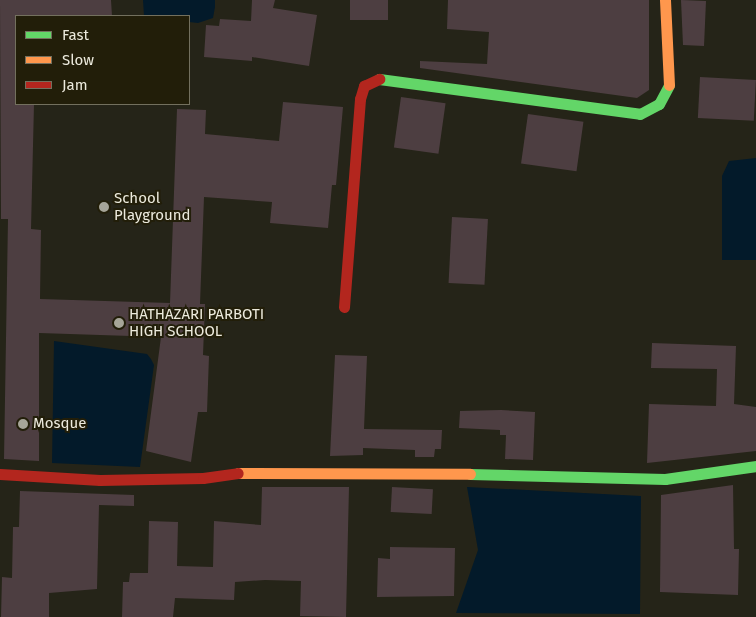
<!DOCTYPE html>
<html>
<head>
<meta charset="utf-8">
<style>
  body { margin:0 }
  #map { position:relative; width:756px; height:617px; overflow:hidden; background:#252418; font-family:"Fira Sans",sans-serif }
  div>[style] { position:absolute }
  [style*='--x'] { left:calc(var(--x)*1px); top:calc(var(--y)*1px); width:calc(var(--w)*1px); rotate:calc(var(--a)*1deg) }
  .water>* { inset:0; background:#031a2a }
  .building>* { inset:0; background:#4d3e41; transform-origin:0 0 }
  .fast>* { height:11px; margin:-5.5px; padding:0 5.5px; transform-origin:5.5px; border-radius:5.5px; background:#63d668 }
  .slow>* { height:11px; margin:-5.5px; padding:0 5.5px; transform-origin:5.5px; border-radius:5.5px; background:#ff974d }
  .jam>* { height:11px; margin:-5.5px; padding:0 5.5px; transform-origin:5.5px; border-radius:5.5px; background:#b3261e }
  .dots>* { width:14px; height:14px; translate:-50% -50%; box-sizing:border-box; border:2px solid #221e09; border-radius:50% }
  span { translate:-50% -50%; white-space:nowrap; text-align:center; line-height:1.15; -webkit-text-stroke:4px #221e09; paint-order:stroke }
  .poi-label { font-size:15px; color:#eceadd }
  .left { translate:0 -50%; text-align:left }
  .legend { position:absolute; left:15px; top:15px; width:175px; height:90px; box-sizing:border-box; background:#221e09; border:1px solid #73705e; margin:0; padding:6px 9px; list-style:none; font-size:15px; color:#eceadd }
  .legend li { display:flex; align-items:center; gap:10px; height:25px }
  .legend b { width:25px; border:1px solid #73705e }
</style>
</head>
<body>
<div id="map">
  <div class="water">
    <div style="clip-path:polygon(143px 0,215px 0,215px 7px,213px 18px,198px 23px,189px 22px,189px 16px,144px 16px)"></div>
    <div style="clip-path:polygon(756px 158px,756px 260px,722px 260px,722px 176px,729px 161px)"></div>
    <div style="clip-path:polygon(54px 341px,147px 354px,151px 359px,154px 365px,140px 467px,52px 463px)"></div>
    <div style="clip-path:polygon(467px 487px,641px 496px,640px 614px,456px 613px,478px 550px)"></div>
  </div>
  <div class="building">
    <div style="clip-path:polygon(0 0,111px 0,112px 16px,16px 16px,16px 104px,34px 104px,31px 229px,41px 230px,40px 299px,170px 303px,177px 109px,206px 110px,205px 134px,279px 141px,283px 102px,343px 107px,336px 185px,332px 185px,328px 228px,270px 223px,272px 202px,204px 197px,200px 304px,205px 304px,203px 355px,209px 356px,207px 412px,198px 412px,191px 462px,146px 451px,161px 337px,39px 333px,39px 461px,4px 459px,8px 219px,1px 219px)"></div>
    <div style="clip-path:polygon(252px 0,275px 0,273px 8px,317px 15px,309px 66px,252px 57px,252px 61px,204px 57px,206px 25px,219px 26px,220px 19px,251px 21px)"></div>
    <div style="left:350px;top:0;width:38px;height:20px"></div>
    <div style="clip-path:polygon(448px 0,649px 0,649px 90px,637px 98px,420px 68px,420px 61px,487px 64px,489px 32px,447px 29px)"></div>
    <div style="clip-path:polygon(681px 0,706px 1px,704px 46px,683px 45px)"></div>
    <div style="left:700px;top:77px;width:56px;height:41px;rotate:3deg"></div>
    <div style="left:401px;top:97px;width:45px;height:51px;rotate:8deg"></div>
    <div style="left:528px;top:114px;width:56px;height:50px;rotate:8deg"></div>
    <div style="left:452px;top:217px;width:36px;height:66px;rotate:3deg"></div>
    <div style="clip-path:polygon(652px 343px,736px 346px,734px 404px,756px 407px,756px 451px,647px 463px,649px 404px,716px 406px,717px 369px,651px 368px)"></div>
    <div style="clip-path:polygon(335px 355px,367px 356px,364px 429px,442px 430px,441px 449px,435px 449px,434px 457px,415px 457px,415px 450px,363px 448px,363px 455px,330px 456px)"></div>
    <div style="clip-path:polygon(501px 410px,535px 412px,533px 460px,505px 459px,506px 435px,500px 435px,500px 430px,459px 428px,460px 411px)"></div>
    <div style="clip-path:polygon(733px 485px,734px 549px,739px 549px,738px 595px,660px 592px,661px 495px)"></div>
    <div style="clip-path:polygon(262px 487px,349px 487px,346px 617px,300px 616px,301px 581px,265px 580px,235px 582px,234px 600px,175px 598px,173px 617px,122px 617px,123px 582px,129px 582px,130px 573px,148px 573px,149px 521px,178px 522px,177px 566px,213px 567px,214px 521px,261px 525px)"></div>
    <div style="left:392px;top:487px;width:41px;height:25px;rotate:3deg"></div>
    <div style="clip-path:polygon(20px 491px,134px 495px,134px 506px,99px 505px,97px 589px,49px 593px,49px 617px,1px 617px,2px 577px,12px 578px,13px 527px,19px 527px)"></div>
    <div style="clip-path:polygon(390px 547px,455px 548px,454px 596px,377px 597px,378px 558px,390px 559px)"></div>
  </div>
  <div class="fast">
    <div style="--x:379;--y:79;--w:263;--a:7.6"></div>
    <div style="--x:640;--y:114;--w:21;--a:-28"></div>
    <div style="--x:659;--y:104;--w:21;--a:-62"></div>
    <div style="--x:470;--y:474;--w:195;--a:1.5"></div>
    <div style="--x:665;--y:479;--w:92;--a:-8.1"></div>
  </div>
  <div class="slow">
    <div style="--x:665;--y:0;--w:85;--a:87.3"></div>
    <div style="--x:238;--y:473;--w:232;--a:0.2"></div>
  </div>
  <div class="jam">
    <div style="--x:344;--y:307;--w:209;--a:-85.6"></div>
    <div style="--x:360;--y:99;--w:14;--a:-73"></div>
    <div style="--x:364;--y:86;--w:17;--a:-25"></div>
    <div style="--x:0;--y:474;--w:100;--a:3.4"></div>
    <div style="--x:100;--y:480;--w:103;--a:-1.1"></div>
    <div style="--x:203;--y:478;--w:35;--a:-8"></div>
  </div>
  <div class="dots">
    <div style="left:104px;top:207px;background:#a6a598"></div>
    <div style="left:119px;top:323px;background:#a6a598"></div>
    <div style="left:23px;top:424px;background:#a6a598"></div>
  </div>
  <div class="poi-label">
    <span class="left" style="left:114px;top:207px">School<br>Playground</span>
    <span class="left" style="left:129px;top:323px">HATHAZARI PARBOTI<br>HIGH SCHOOL</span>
    <span class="left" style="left:33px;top:424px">Mosque</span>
  </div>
  <ul class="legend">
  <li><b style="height:6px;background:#63d668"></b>Fast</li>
  <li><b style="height:6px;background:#ff974d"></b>Slow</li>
  <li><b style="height:6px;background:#b3261e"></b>Jam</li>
  </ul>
</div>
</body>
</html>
